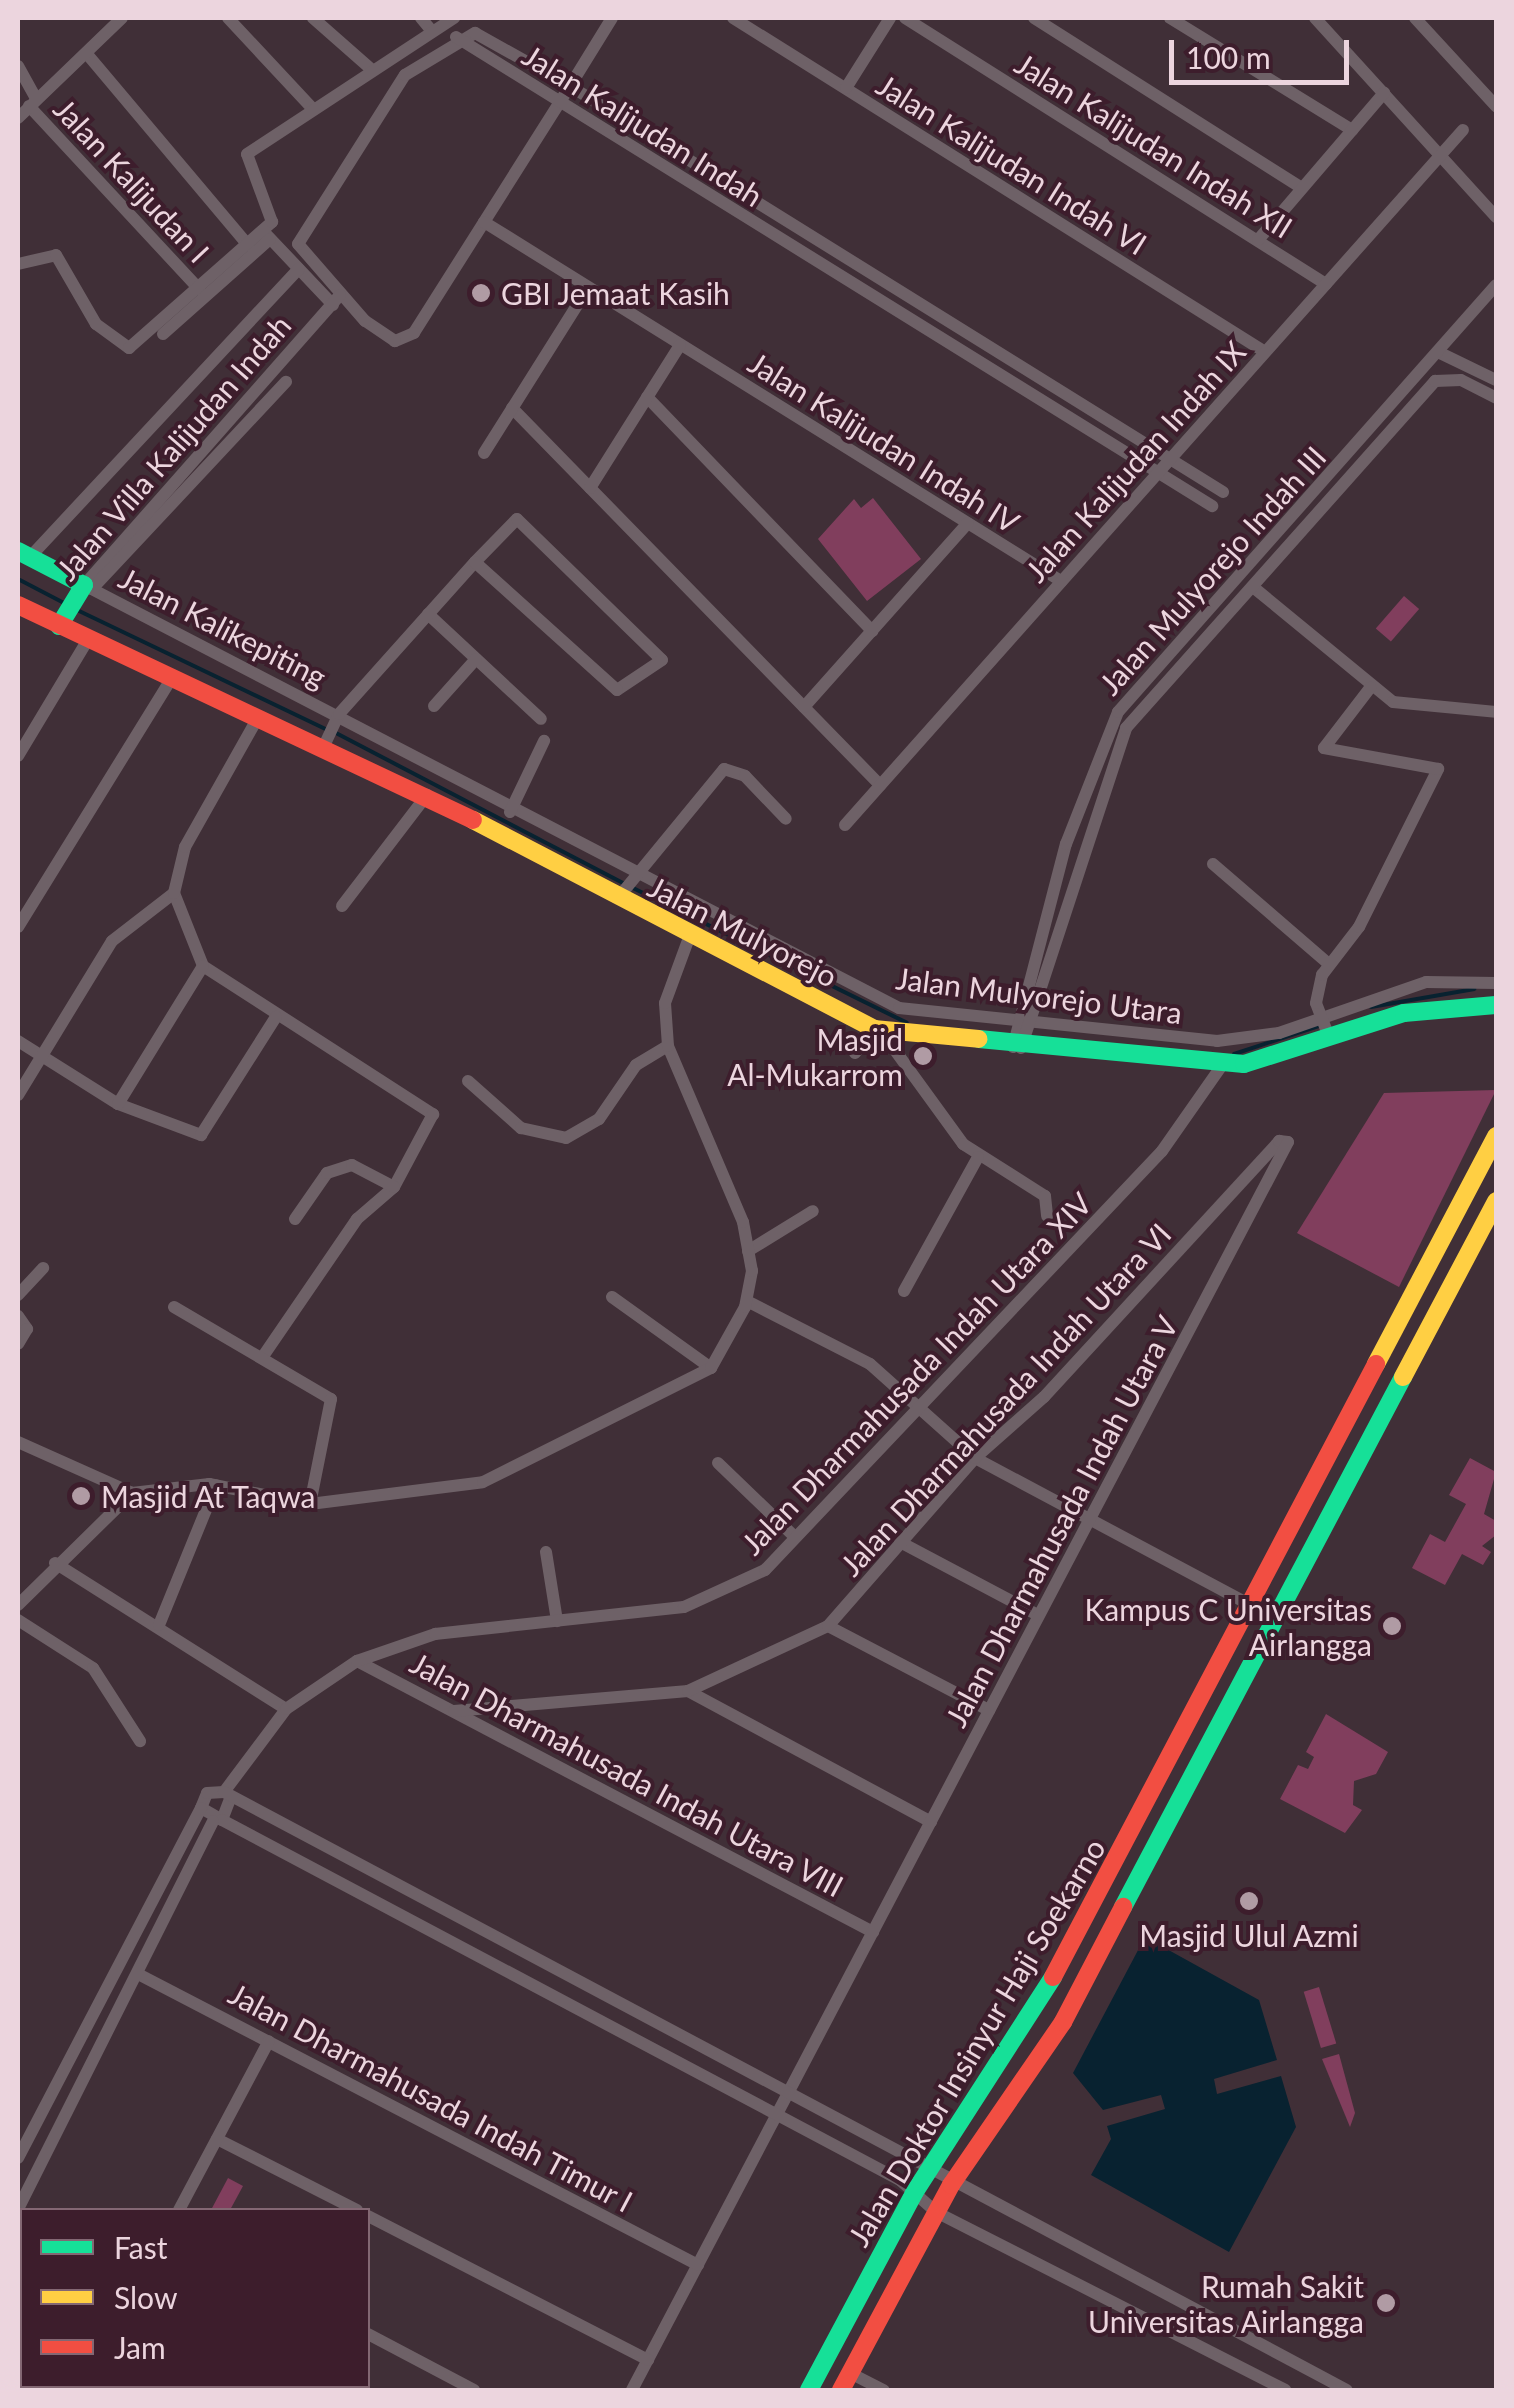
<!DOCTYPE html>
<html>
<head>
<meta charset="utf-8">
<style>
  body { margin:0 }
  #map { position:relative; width:1514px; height:2408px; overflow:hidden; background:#402f37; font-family:Lato,sans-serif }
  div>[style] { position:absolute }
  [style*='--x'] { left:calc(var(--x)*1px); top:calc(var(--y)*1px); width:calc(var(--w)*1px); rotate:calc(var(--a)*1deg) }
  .green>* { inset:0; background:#813e5d; transform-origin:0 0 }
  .water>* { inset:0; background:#082230 }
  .stream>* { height:4px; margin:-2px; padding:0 2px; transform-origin:2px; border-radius:2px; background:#082230 }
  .street>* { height:12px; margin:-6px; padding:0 6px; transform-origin:6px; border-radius:6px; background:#6e6167 }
  .fast>* { height:18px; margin:-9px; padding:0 9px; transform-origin:9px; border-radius:9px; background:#16e098 }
  .slow>* { height:18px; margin:-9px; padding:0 9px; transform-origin:9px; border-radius:9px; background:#ffcf43 }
  .jam>* { height:18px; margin:-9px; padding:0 9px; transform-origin:9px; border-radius:9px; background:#f24e42 }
  .dots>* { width:28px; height:28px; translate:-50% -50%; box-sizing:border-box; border:5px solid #3d1d2c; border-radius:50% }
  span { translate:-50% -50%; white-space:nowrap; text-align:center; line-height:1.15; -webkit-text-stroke:8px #3d1d2c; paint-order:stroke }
  .street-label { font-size:30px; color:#ecd5de }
  .poi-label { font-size:30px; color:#ecd5de }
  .left { translate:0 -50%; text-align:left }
  .right { translate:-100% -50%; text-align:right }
  .frame { position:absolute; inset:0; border:20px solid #ecd5de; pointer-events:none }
  .legend { position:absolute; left:20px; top:2208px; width:350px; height:180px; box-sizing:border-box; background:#3d1d2c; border:2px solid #836773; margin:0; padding:12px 18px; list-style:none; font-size:30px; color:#ecd5de }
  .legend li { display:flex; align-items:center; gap:20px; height:50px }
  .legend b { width:50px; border:2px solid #836773 }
  .scale { position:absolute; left:1169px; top:40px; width:180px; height:45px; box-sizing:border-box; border:5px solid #ecd5de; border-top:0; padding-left:12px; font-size:30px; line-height:35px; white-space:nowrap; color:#ecd5de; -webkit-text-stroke:8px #3d1d2c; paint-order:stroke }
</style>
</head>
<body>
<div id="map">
  <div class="green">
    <div style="clip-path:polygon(873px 498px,921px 559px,867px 601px,818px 539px,854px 499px,861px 508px)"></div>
    <div style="left:1404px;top:596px;width:20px;height:43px;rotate:41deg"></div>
    <div style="clip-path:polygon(1496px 1090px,1399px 1287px,1297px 1233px,1384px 1093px)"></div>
    <div style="clip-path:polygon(1470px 1458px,1496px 1472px,1484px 1514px,1496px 1521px,1496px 1535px,1482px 1546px,1491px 1552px,1483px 1565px,1462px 1554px,1445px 1585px,1412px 1568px,1430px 1534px,1445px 1542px,1466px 1504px,1449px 1495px)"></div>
    <div style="clip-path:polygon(1326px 1714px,1388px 1752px,1376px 1774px,1354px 1781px,1353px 1805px,1362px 1810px,1345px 1833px,1280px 1799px,1298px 1765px,1308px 1769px,1314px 1757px,1306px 1752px)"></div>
    <div style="left:1319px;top:1987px;width:59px;height:16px;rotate:73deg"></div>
    <div style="clip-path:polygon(1339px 2054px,1355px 2113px,1350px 2127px,1322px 2059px)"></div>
    <div style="clip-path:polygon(228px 2178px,243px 2186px,230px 2210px,211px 2210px)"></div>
  </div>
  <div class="water">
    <div style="clip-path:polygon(1145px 1937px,1259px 2000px,1277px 2060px,1214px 2079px,1217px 2094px,1281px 2076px,1296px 2127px,1229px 2252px,1091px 2175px,1111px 2139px,1107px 2126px,1165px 2109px,1161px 2095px,1103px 2110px,1073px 2073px)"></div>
  </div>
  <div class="stream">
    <div style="--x:18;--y:579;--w:54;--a:27.5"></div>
    <div style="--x:75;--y:609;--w:280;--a:25.6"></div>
    <div style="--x:336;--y:733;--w:326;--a:27.6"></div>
    <div style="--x:633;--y:888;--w:305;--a:26.2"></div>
    <div style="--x:1371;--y:1007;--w:105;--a:-9.9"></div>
    <div style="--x:1234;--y:1054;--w:89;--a:-18.2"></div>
  </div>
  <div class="street">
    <div style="--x:228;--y:18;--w:123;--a:47"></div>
    <div style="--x:313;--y:18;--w:76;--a:41.3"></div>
    <div style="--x:421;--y:18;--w:17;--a:50"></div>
    <div style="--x:612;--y:18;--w:80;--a:121.7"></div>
    <div style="--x:570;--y:86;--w:292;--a:122.3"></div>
    <div style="--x:414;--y:333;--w:21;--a:157"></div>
    <div style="--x:395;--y:341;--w:36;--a:-146"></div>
    <div style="--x:365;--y:321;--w:102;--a:-131"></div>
    <div style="--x:298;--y:244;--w:200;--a:-57.7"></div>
    <div style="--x:405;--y:75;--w:82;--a:-31"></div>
    <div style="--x:475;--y:33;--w:109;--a:29.2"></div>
    <div style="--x:570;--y:86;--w:769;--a:31.87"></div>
    <div style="--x:733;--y:18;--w:628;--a:32.12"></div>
    <div style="--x:905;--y:18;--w:498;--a:32.3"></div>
    <div style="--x:1034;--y:18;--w:317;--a:32.4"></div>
    <div style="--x:1170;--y:18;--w:214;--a:31.6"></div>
    <div style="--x:1315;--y:18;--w:269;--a:47.7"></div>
    <div style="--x:1415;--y:18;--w:120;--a:47.4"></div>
    <div style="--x:456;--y:37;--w:890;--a:31.81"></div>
    <div style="--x:87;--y:54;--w:250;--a:49.9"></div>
    <div style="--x:18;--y:66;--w:37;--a:61"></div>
    <div style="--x:846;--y:88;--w:83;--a:-57.8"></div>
    <div style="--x:29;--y:106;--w:250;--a:47.1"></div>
    <div style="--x:18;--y:118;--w:144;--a:-43.9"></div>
    <div style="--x:484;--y:222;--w:680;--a:31.89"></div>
    <div style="--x:265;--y:233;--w:99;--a:46.6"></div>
    <div style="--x:1258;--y:240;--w:194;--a:-49.4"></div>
    <div style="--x:18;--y:264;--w:39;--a:-13"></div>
    <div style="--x:56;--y:255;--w:80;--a:59.9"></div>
    <div style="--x:96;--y:324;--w:41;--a:36"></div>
    <div style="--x:129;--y:348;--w:191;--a:-41.4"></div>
    <div style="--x:272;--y:222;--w:72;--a:-110.2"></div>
    <div style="--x:247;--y:154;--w:248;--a:-33.3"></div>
    <div style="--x:340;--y:295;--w:387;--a:131.4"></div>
    <div style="--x:84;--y:585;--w:918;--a:27.43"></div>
    <div style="--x:899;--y:1008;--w:320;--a:5.9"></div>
    <div style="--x:1217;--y:1041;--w:63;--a:-7.4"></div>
    <div style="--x:1279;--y:1033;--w:156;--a:-19.1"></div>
    <div style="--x:1426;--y:982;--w:70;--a:0.8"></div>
    <div style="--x:163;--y:334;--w:143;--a:-41.6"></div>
    <div style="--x:1438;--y:352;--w:64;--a:25.8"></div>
    <div style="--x:647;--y:397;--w:325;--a:46.1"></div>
    <div style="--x:512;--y:408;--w:527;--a:45.69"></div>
    <div style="--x:484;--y:453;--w:195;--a:-57.8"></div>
    <div style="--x:590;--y:488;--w:169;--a:-57.8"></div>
    <div style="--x:30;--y:557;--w:394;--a:-47"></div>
    <div style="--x:1253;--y:587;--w:181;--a:39.4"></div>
    <div style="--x:1393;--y:702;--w:103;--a:5.5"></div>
    <div style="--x:92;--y:589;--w:284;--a:-46.9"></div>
    <div style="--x:428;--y:614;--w:154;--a:42.9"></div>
    <div style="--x:434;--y:706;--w:63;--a:-48.2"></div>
    <div style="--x:804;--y:707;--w:246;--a:-48.3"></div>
    <div style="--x:324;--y:746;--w:35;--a:-65"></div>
    <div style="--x:339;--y:714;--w:204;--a:-48.2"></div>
    <div style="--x:475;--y:562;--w:60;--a:-45.7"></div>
    <div style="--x:517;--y:519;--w:202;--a:44.2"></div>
    <div style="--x:662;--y:660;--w:54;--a:146.3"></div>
    <div style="--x:617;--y:690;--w:191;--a:-138"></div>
    <div style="--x:18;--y:756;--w:134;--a:-59"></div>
    <div style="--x:510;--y:812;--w:79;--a:-64.4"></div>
    <div style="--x:845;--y:825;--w:930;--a:-48.36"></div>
    <div style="--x:1213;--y:864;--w:153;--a:40.8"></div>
    <div style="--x:174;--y:893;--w:79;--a:68.3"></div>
    <div style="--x:203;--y:966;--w:274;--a:32.8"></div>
    <div style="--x:433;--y:1114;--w:83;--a:118.1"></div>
    <div style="--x:394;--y:1187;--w:49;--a:139.1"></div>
    <div style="--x:357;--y:1219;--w:168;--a:124.4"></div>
    <div style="--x:618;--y:898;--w:167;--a:-50.6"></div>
    <div style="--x:724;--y:769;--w:22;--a:18"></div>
    <div style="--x:745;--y:776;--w:59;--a:46.4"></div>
    <div style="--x:342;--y:906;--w:140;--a:-52.6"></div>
    <div style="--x:18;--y:927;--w:289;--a:-58.3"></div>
    <div style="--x:881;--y:1031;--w:140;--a:54"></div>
    <div style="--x:963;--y:1144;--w:97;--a:32.4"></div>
    <div style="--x:1045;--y:1196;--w:20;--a:84"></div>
    <div style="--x:1329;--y:1037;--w:36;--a:-111"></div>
    <div style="--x:1316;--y:1003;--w:29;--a:-78"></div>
    <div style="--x:1322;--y:975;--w:61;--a:-52.4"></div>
    <div style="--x:1359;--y:927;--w:177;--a:-63.4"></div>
    <div style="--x:1438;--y:769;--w:116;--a:-169.6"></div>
    <div style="--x:1324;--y:748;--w:76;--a:-52.5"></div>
    <div style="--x:18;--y:1041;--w:118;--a:32.2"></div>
    <div style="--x:118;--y:1104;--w:89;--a:20.5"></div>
    <div style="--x:201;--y:1135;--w:140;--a:-57.6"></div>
    <div style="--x:1013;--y:1047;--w:210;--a:-75.4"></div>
    <div style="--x:1066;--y:844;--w:142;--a:-68.5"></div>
    <div style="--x:1118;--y:712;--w:570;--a:-48.48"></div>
    <div style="--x:1021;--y:1048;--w:337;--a:-71.8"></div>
    <div style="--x:1126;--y:728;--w:465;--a:-48.3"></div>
    <div style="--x:1435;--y:381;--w:26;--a:-2"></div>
    <div style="--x:1461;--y:380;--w:39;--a:27"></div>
    <div style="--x:855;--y:1053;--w:31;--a:-52"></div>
    <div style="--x:468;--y:1081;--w:71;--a:41.6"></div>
    <div style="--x:521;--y:1128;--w:46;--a:12.5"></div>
    <div style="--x:566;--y:1138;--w:38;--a:-30"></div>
    <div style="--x:599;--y:1119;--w:65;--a:-55.6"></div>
    <div style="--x:636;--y:1065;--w:37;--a:-31"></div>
    <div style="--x:18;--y:1095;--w:180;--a:-58.6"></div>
    <div style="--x:112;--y:941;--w:78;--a:-37.7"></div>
    <div style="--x:174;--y:893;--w:47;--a:-76.6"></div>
    <div style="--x:185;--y:847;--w:147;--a:-60.6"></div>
    <div style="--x:118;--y:1104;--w:162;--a:-58.4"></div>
    <div style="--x:295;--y:1219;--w:56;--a:-55.2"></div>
    <div style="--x:327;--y:1173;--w:26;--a:-18"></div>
    <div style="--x:352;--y:1165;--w:47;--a:27.6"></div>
    <div style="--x:748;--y:1251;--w:76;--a:-31.6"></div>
    <div style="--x:904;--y:1291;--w:153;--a:-61.1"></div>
    <div style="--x:18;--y:1295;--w:37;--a:-47"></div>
    <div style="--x:612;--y:1297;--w:122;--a:35.6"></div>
    <div style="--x:747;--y:1301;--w:138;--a:27.1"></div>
    <div style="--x:870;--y:1364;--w:141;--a:41.8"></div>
    <div style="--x:975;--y:1458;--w:314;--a:28.1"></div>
    <div style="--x:174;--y:1307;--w:182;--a:30.4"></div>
    <div style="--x:331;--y:1399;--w:107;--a:101.3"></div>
    <div style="--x:18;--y:1316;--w:16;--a:55"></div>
    <div style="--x:27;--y:1329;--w:17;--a:121"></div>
    <div style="--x:18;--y:1442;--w:125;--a:24.1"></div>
    <div style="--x:718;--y:1463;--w:107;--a:43.9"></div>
    <div style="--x:132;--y:1493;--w:78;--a:-6.7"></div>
    <div style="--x:209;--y:1484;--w:103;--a:11.2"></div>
    <div style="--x:310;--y:1504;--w:174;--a:-7.2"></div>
    <div style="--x:483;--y:1482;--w:255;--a:-26.6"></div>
    <div style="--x:711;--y:1368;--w:70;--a:-60.9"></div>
    <div style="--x:745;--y:1307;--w:37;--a:-79"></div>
    <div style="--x:752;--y:1271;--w:50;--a:-100.4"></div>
    <div style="--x:743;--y:1222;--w:191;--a:-113.1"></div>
    <div style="--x:668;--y:1046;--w:43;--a:-94"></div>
    <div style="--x:665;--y:1003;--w:72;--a:-69.8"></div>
    <div style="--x:900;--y:1542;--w:156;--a:27.9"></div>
    <div style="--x:546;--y:1552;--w:70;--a:80.9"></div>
    <div style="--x:55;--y:1563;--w:273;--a:32.3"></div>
    <div style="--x:18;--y:1605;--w:160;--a:-44.5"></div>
    <div style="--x:18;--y:1620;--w:89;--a:32.6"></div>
    <div style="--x:93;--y:1668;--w:87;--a:57.2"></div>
    <div style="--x:159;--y:1625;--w:151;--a:-67.8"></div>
    <div style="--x:828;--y:1626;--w:182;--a:27.6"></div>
    <div style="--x:357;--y:1661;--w:583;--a:27.71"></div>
    <div style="--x:688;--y:1691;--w:276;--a:28.3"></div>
    <div style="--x:454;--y:1711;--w:235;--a:-4.9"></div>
    <div style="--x:688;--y:1691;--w:154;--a:-24.9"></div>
    <div style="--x:828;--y:1626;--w:223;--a:-48.8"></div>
    <div style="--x:975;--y:1458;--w:92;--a:-41.5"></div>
    <div style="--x:1044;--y:1397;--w:348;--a:-47.4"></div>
    <div style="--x:1279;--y:1141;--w:9;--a:6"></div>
    <div style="--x:1288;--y:1142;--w:1410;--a:117.73"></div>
    <div style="--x:224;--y:1792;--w:104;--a:-53.2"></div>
    <div style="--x:286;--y:1709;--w:86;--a:-34.1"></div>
    <div style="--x:357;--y:1661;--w:83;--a:-19.1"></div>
    <div style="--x:435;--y:1634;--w:250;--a:-6.2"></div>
    <div style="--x:684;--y:1607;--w:89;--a:-24.6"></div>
    <div style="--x:765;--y:1570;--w:577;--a:-46.54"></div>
    <div style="--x:1162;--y:1151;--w:106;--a:-55"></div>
    <div style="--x:230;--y:1799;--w:22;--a:111"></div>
    <div style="--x:222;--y:1820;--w:24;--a:-150"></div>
    <div style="--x:201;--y:1808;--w:16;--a:-68"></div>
    <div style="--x:207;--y:1793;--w:17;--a:-3"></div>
    <div style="--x:224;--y:1792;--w:1272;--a:28.04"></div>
    <div style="--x:222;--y:1820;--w:768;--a:27.97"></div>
    <div style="--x:900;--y:2180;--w:48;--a:41.6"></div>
    <div style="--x:936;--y:2212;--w:392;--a:27"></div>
    <div style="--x:140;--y:1975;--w:629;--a:27.46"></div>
    <div style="--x:217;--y:2139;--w:157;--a:26.9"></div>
    <div style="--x:18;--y:2158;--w:395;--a:-62.4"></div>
    <div style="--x:18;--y:2209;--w:434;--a:-63.3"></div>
    <div style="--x:179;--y:2210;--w:191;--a:-62"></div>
    <div style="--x:368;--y:2216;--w:315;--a:27.2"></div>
    <div style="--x:368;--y:2334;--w:120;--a:27.8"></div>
    <div style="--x:850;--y:2373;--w:38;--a:27"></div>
  </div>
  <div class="fast">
    <div style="--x:18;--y:551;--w:74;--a:27.3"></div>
    <div style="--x:84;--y:585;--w:48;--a:121.4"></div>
    <div style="--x:979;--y:1039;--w:266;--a:5.4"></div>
    <div style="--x:1244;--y:1064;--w:168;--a:-17.7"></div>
    <div style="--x:1404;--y:1013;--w:92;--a:-5"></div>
    <div style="--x:1123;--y:1907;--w:599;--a:-62.15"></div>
    <div style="--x:18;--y:2321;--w:5;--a:37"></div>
    <div style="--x:18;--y:2342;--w:5;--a:37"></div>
    <div style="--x:100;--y:2386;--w:10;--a:24"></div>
    <div style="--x:141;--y:2386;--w:10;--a:24"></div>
    <div style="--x:809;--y:2390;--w:223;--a:-61.9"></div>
    <div style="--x:914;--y:2193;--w:257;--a:-57.2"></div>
  </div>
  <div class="slow">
    <div style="--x:473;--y:820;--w:452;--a:27.5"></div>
    <div style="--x:874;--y:1029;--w:105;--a:5.4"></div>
    <div style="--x:1376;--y:1364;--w:258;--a:-62.2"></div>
    <div style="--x:1403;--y:1377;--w:199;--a:-62.1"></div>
  </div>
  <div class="jam">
    <div style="--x:18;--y:605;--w:503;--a:25.29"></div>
    <div style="--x:1053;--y:1977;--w:693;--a:-62.21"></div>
    <div style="--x:841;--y:2390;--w:233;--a:-61.8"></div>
    <div style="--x:951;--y:2185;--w:198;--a:-55.5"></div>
    <div style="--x:1063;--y:2022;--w:130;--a:-62.4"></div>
  </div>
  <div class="dots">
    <div style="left:481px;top:293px;background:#b09ba4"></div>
    <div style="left:923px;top:1056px;background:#b09ba4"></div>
    <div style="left:81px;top:1496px;background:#b09ba4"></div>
    <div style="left:1392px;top:1626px;background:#b09ba4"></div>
    <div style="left:1249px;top:1901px;background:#b09ba4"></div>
    <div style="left:1386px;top:2303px;background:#b09ba4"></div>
  </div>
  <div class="street-label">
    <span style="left:643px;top:125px;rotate:32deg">Jalan Kalijudan Indah</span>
    <span style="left:1154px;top:145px;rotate:32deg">Jalan Kalijudan Indah XII</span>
    <span style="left:1012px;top:164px;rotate:32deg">Jalan Kalijudan Indah VI</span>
    <span style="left:132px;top:180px;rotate:47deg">Jalan Kalijudan I</span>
    <span style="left:884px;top:442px;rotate:32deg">Jalan Kalijudan Indah IV</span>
    <span style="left:173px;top:447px;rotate:-49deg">Jalan Villa Kalijudan Indah</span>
    <span style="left:1135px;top:461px;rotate:-48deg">Jalan Kalijudan Indah IX</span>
    <span style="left:1212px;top:570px;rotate:-48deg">Jalan Mulyorejo Indah III</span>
    <span style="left:223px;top:627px;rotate:27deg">Jalan Kalikepiting</span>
    <span style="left:743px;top:931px;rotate:27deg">Jalan Mulyorejo</span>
    <span style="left:1039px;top:995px;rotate:7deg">Jalan Mulyorejo Utara</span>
    <span style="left:916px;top:1373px;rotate:-46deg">Jalan Dharmahusada Indah Utara XIV</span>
    <span style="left:1005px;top:1399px;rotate:-47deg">Jalan Dharmahusada Indah Utara VI</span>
    <span style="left:1061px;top:1521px;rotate:-62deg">Jalan Dharmahusada Indah Utara V</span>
    <span style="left:627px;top:1774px;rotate:28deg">Jalan Dharmahusada Indah Utara VIII</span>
    <span style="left:976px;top:2042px;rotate:-59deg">Jalan Doktor Insinyur Haji Soekarno</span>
    <span style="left:431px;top:2097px;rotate:28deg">Jalan Dharmahusada Indah Timur I</span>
  </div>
  <div class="poi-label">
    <span class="left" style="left:501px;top:293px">GBI Jemaat Kasih</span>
    <span class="right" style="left:903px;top:1056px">Masjid<br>Al-Mukarrom</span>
    <span class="left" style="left:101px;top:1496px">Masjid At Taqwa</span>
    <span class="right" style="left:1372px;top:1626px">Kampus C Universitas<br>Airlangga</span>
    <span style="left:1249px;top:1935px">Masjid Ulul Azmi</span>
    <span class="right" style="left:1364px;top:2303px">Rumah Sakit<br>Universitas Airlangga</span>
  </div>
  <div class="frame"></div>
  <ul class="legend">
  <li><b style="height:12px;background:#16e098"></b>Fast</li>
  <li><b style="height:12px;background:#ffcf43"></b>Slow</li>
  <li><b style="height:12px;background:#f24e42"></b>Jam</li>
  </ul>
  <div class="scale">100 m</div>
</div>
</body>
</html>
